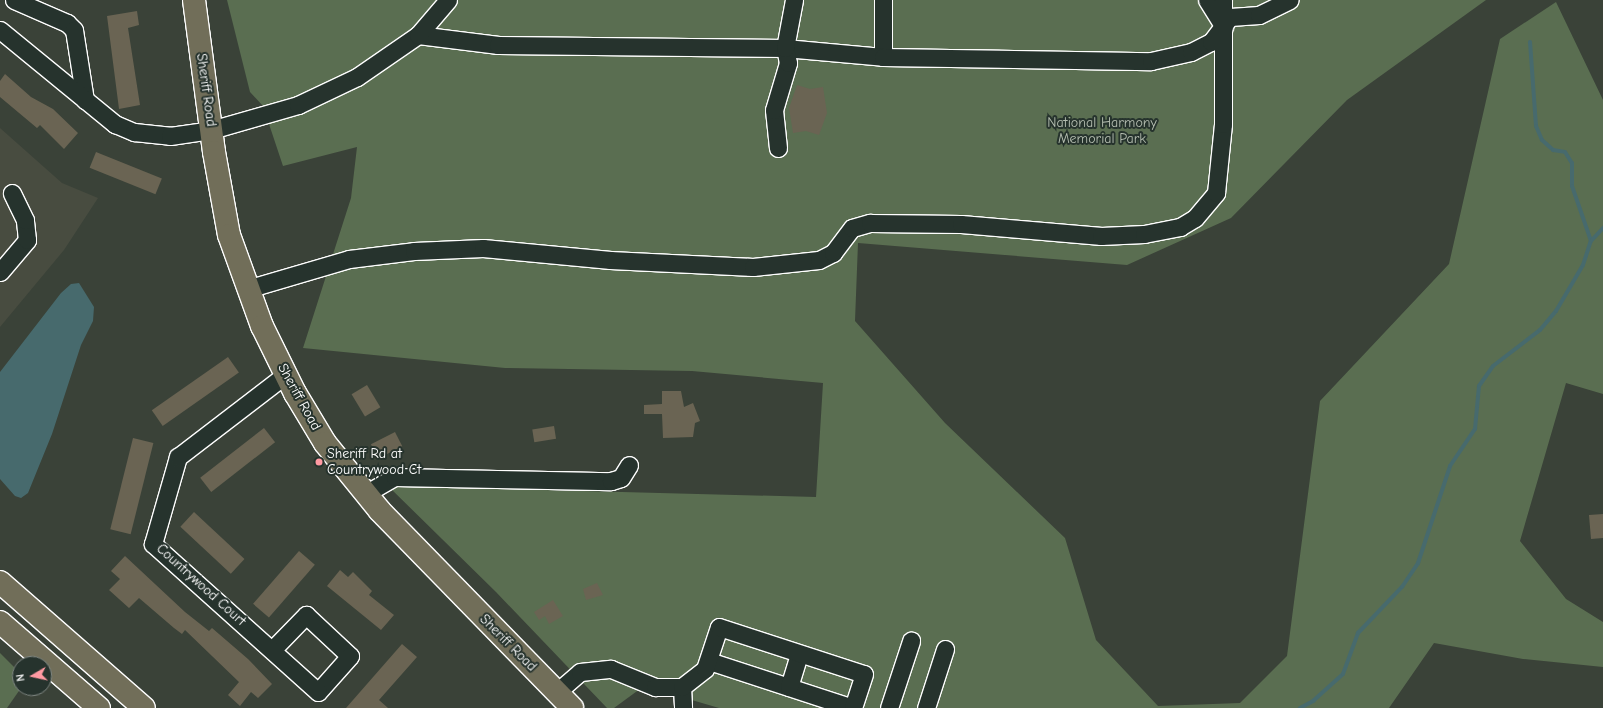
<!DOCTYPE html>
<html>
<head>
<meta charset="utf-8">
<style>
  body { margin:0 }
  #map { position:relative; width:1603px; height:708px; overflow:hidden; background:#3a4238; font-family:"Comic Neue",sans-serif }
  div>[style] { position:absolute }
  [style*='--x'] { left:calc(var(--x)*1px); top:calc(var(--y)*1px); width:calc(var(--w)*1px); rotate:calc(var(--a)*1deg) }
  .built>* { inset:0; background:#484c40 }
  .green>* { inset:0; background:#5a6e51 }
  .water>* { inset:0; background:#476a6d }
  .stream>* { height:4px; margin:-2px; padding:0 2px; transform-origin:2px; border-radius:2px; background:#476a6d }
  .building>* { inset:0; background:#6a6453; transform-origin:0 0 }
  .roads { filter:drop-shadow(1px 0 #fff) drop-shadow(-1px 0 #fff) drop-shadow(0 1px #fff) drop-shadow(0 -1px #fff) }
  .minor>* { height:17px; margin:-8.5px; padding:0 8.5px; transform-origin:8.5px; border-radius:8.5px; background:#26332d }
  .major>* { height:22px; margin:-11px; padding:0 11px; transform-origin:11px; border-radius:11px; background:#716e59 }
  .dots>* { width:11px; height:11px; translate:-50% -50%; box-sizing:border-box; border:2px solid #26332d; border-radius:50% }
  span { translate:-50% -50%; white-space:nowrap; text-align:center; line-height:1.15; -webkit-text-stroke:4px #26332d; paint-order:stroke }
  .street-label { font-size:14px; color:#fff }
  .park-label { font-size:14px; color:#b5beb1 }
  .poi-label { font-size:14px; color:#fff }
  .left { translate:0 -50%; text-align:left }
  .north { position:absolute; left:12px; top:656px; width:40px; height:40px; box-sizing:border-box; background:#26332d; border:1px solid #7d8581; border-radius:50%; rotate:261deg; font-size:11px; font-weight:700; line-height:16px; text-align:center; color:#fff }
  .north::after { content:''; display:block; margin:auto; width:14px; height:18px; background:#ff9aa2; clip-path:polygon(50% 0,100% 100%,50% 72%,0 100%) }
</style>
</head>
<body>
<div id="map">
  <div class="built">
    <div style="clip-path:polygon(0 128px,62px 183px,98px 198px,64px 250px,0 327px)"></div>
  </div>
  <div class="green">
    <div style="clip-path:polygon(227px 0,1486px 0,1347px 100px,1231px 218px,1127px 265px,858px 243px,855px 321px,945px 423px,1065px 538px,1096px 640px,1158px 706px,1240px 703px,1287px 656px,1320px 401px,1449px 264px,1500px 39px,1556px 2px,1603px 100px,1603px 394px,1566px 383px,1520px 541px,1566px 599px,1603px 622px,1603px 667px,1523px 659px,1434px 643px,1389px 708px,719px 708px,644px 686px,614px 708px,607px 708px,496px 592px,388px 486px,816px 497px,823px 383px,692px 371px,505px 368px,303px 348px,351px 198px,357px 147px,283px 166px,263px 106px,250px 92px)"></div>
    <div style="clip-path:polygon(0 653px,20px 673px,21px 688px,7px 708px,0 708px)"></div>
  </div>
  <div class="water">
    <div style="clip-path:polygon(79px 283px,94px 307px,93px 321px,81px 345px,52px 434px,28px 493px,21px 498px,15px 496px,0 479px,0 372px,61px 293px,71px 284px)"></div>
  </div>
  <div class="stream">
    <div style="--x:1530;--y:42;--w:84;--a:85.9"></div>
    <div style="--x:1536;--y:126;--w:15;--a:67"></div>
    <div style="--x:1542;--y:140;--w:15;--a:42"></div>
    <div style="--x:1553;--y:150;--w:12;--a:9"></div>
    <div style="--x:1565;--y:152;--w:13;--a:58"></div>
    <div style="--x:1572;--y:163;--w:23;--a:90"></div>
    <div style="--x:1572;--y:186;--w:58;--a:70.9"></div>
    <div style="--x:1300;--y:708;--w:15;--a:-28"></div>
    <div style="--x:1313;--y:701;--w:40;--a:-42"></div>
    <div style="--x:1343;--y:674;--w:44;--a:-69.9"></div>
    <div style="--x:1358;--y:633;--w:64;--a:-46.3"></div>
    <div style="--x:1402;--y:587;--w:29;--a:-56"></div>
    <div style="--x:1418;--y:563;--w:102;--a:-71.7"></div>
    <div style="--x:1450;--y:466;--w:45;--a:-56"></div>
    <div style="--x:1475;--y:429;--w:43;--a:-84.7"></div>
    <div style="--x:1479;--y:386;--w:24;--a:-55"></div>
    <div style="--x:1493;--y:366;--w:59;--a:-37.5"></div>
    <div style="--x:1540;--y:330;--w:25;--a:-50"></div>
    <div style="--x:1556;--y:311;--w:53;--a:-59.6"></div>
    <div style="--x:1583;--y:265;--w:25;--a:-72"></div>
    <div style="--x:1591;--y:241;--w:18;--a:-47"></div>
  </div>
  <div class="building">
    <div style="clip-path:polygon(137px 11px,139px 25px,128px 28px,140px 105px,119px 109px,107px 16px)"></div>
    <div style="clip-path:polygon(5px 74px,31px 97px,53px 109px,78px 133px,64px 149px,40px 125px,37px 128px,0 97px,0 81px)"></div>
    <div style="clip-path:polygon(797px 85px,810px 89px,823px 87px,827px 113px,819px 135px,806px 131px,793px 133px,789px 108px)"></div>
    <div style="left:96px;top:152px;width:71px;height:17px;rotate:22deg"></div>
    <div style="left:228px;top:357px;width:19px;height:93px;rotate:55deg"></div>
    <div style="left:367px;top:385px;width:26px;height:18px;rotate:59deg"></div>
    <div style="clip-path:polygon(662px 391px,681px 391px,684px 407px,693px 403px,700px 421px,695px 423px,693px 437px,663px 438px,662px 414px,644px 414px,644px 405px,662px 404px)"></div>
    <div style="left:554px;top:426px;width:13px;height:22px;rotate:81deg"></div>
    <div style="left:264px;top:428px;width:18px;height:81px;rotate:52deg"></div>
    <div style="left:395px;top:432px;width:16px;height:27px;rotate:63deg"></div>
    <div style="left:133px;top:438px;width:21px;height:94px;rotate:14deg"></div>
    <div style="left:194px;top:512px;width:69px;height:20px;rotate:43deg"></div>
    <div style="clip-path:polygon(1603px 514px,1603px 538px,1591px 539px,1589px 515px)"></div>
    <div style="left:299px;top:551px;width:21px;height:70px;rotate:41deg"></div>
    <div style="clip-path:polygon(125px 556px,185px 612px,209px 631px,212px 628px,248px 659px,272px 684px,258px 698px,251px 692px,240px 706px,228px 695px,239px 682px,185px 630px,182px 634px,174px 628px,139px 598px,129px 608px,109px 590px,120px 579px,111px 571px)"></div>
    <div style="clip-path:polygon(340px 570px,348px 577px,353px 572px,372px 591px,369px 595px,394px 615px,381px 630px,327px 586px)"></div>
    <div style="clip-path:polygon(597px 583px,603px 595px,586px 600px,583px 589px)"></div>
    <div style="clip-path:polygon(553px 600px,563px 616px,549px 624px,545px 616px,539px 620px,534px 612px)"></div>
    <div style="clip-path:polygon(402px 644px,417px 657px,379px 700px,388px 708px,346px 708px)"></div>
  </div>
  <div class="roads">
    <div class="minor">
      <div style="--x:14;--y:0;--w:58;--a:23.5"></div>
      <div style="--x:67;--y:23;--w:10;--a:45"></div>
      <div style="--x:74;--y:30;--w:71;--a:81.1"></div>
      <div style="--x:883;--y:0;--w:57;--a:90"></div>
      <div style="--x:1207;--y:0;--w:32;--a:58"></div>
      <div style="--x:0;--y:30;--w:149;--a:39.3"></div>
      <div style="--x:115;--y:124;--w:21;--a:23"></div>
      <div style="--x:134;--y:132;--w:36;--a:6"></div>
      <div style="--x:170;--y:136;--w:41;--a:-8.3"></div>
      <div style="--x:211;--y:130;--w:91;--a:-16"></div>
      <div style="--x:298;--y:105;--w:65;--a:-25.4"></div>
      <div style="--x:357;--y:77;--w:74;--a:-34.5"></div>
      <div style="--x:418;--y:35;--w:81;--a:7.1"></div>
      <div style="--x:498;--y:45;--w:287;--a:0.6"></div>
      <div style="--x:785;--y:48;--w:98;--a:5.2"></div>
      <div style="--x:883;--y:57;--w:268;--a:0.9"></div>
      <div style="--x:1151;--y:61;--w:41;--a:-12.7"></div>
      <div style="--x:1191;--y:52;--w:22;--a:-27"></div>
      <div style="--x:1211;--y:42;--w:31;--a:-53"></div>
      <div style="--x:1230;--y:17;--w:29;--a:-4"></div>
      <div style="--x:1259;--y:15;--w:34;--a:-26"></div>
      <div style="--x:418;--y:35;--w:46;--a:-49.4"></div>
      <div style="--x:778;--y:148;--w:38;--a:-96"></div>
      <div style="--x:774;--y:110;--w:49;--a:-73.4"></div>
      <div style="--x:788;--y:63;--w:15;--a:-101"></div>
      <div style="--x:785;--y:48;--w:49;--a:-79.4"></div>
      <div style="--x:0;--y:272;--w:42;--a:-49.8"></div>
      <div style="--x:27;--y:240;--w:20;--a:-96"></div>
      <div style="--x:25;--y:220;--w:30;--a:-116"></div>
      <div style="--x:247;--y:289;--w:106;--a:-16.4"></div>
      <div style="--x:349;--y:259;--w:65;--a:-7"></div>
      <div style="--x:414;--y:251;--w:69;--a:-2.5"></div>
      <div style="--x:483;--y:248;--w:128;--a:5.4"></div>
      <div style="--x:610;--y:260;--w:143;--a:2.8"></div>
      <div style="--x:753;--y:267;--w:66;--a:-6.1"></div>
      <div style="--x:819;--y:260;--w:16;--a:-27"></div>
      <div style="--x:833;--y:253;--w:31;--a:-53"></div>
      <div style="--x:852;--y:228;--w:19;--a:-16"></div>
      <div style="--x:870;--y:223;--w:91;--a:0.6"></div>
      <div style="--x:961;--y:224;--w:141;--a:4.9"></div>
      <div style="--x:1101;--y:236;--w:43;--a:-2.7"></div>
      <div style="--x:1144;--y:234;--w:37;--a:-11"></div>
      <div style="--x:1180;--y:227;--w:17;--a:-31"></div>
      <div style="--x:1195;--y:218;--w:33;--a:-50"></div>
      <div style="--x:1216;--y:193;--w:69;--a:-84.2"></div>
      <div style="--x:1223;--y:124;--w:124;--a:-90"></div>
      <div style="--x:365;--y:494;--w:34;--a:-30"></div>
      <div style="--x:395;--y:477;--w:216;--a:1.1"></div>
      <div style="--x:611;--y:481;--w:10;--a:-17"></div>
      <div style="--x:621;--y:478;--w:15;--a:-58"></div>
      <div style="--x:272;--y:650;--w:49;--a:-45.8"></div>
      <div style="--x:306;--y:615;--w:60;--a:43"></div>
      <div style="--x:350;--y:656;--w:48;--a:131.6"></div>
      <div style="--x:318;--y:692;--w:222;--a:-138.1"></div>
      <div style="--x:153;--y:544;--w:91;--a:-74"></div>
      <div style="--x:178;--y:457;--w:135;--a:-37.5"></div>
      <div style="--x:709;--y:661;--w:151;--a:18.1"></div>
      <div style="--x:682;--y:687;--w:21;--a:87"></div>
      <div style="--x:789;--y:687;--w:34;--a:-73"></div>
      <div style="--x:557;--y:692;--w:30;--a:-41"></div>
      <div style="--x:580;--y:672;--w:31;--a:-6"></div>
      <div style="--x:611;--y:669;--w:48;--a:22.2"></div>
      <div style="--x:655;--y:687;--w:27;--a:0"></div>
      <div style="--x:682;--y:687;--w:29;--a:-38"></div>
      <div style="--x:705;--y:669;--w:44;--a:-71.6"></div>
      <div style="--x:719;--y:627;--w:152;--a:18"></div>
      <div style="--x:864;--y:674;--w:36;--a:108"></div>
      <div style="--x:889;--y:708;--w:71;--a:-71.8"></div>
      <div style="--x:926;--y:708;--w:62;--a:-72.1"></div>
    </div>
    <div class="major">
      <div style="--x:194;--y:0;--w:153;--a:82.5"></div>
      <div style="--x:214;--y:152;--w:84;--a:79.8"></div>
      <div style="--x:229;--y:235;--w:97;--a:70.1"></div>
      <div style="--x:262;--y:326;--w:75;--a:63.8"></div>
      <div style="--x:295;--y:393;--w:58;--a:59"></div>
      <div style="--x:325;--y:443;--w:87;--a:51"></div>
      <div style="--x:380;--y:511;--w:275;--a:45.7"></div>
      <div style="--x:0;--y:582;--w:191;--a:41.2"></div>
      <div style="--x:0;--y:622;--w:131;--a:41"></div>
    </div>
  </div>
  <div class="dots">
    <div style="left:319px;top:462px;background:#ff9aa2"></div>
  </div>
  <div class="street-label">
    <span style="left:206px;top:90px;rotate:82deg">Sheriff Road</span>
    <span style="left:299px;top:397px;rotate:61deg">Sheriff Road</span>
    <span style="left:201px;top:585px;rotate:42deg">Countrywood Court</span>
    <span style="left:508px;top:643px;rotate:45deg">Sheriff Road</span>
  </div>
  <div class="park-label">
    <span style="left:1102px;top:131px">National Harmony<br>Memorial Park</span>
  </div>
  <div class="poi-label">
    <span class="left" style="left:327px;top:462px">Sheriff Rd at<br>Countrywood Ct</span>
  </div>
  <div class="north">N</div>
</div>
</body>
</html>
